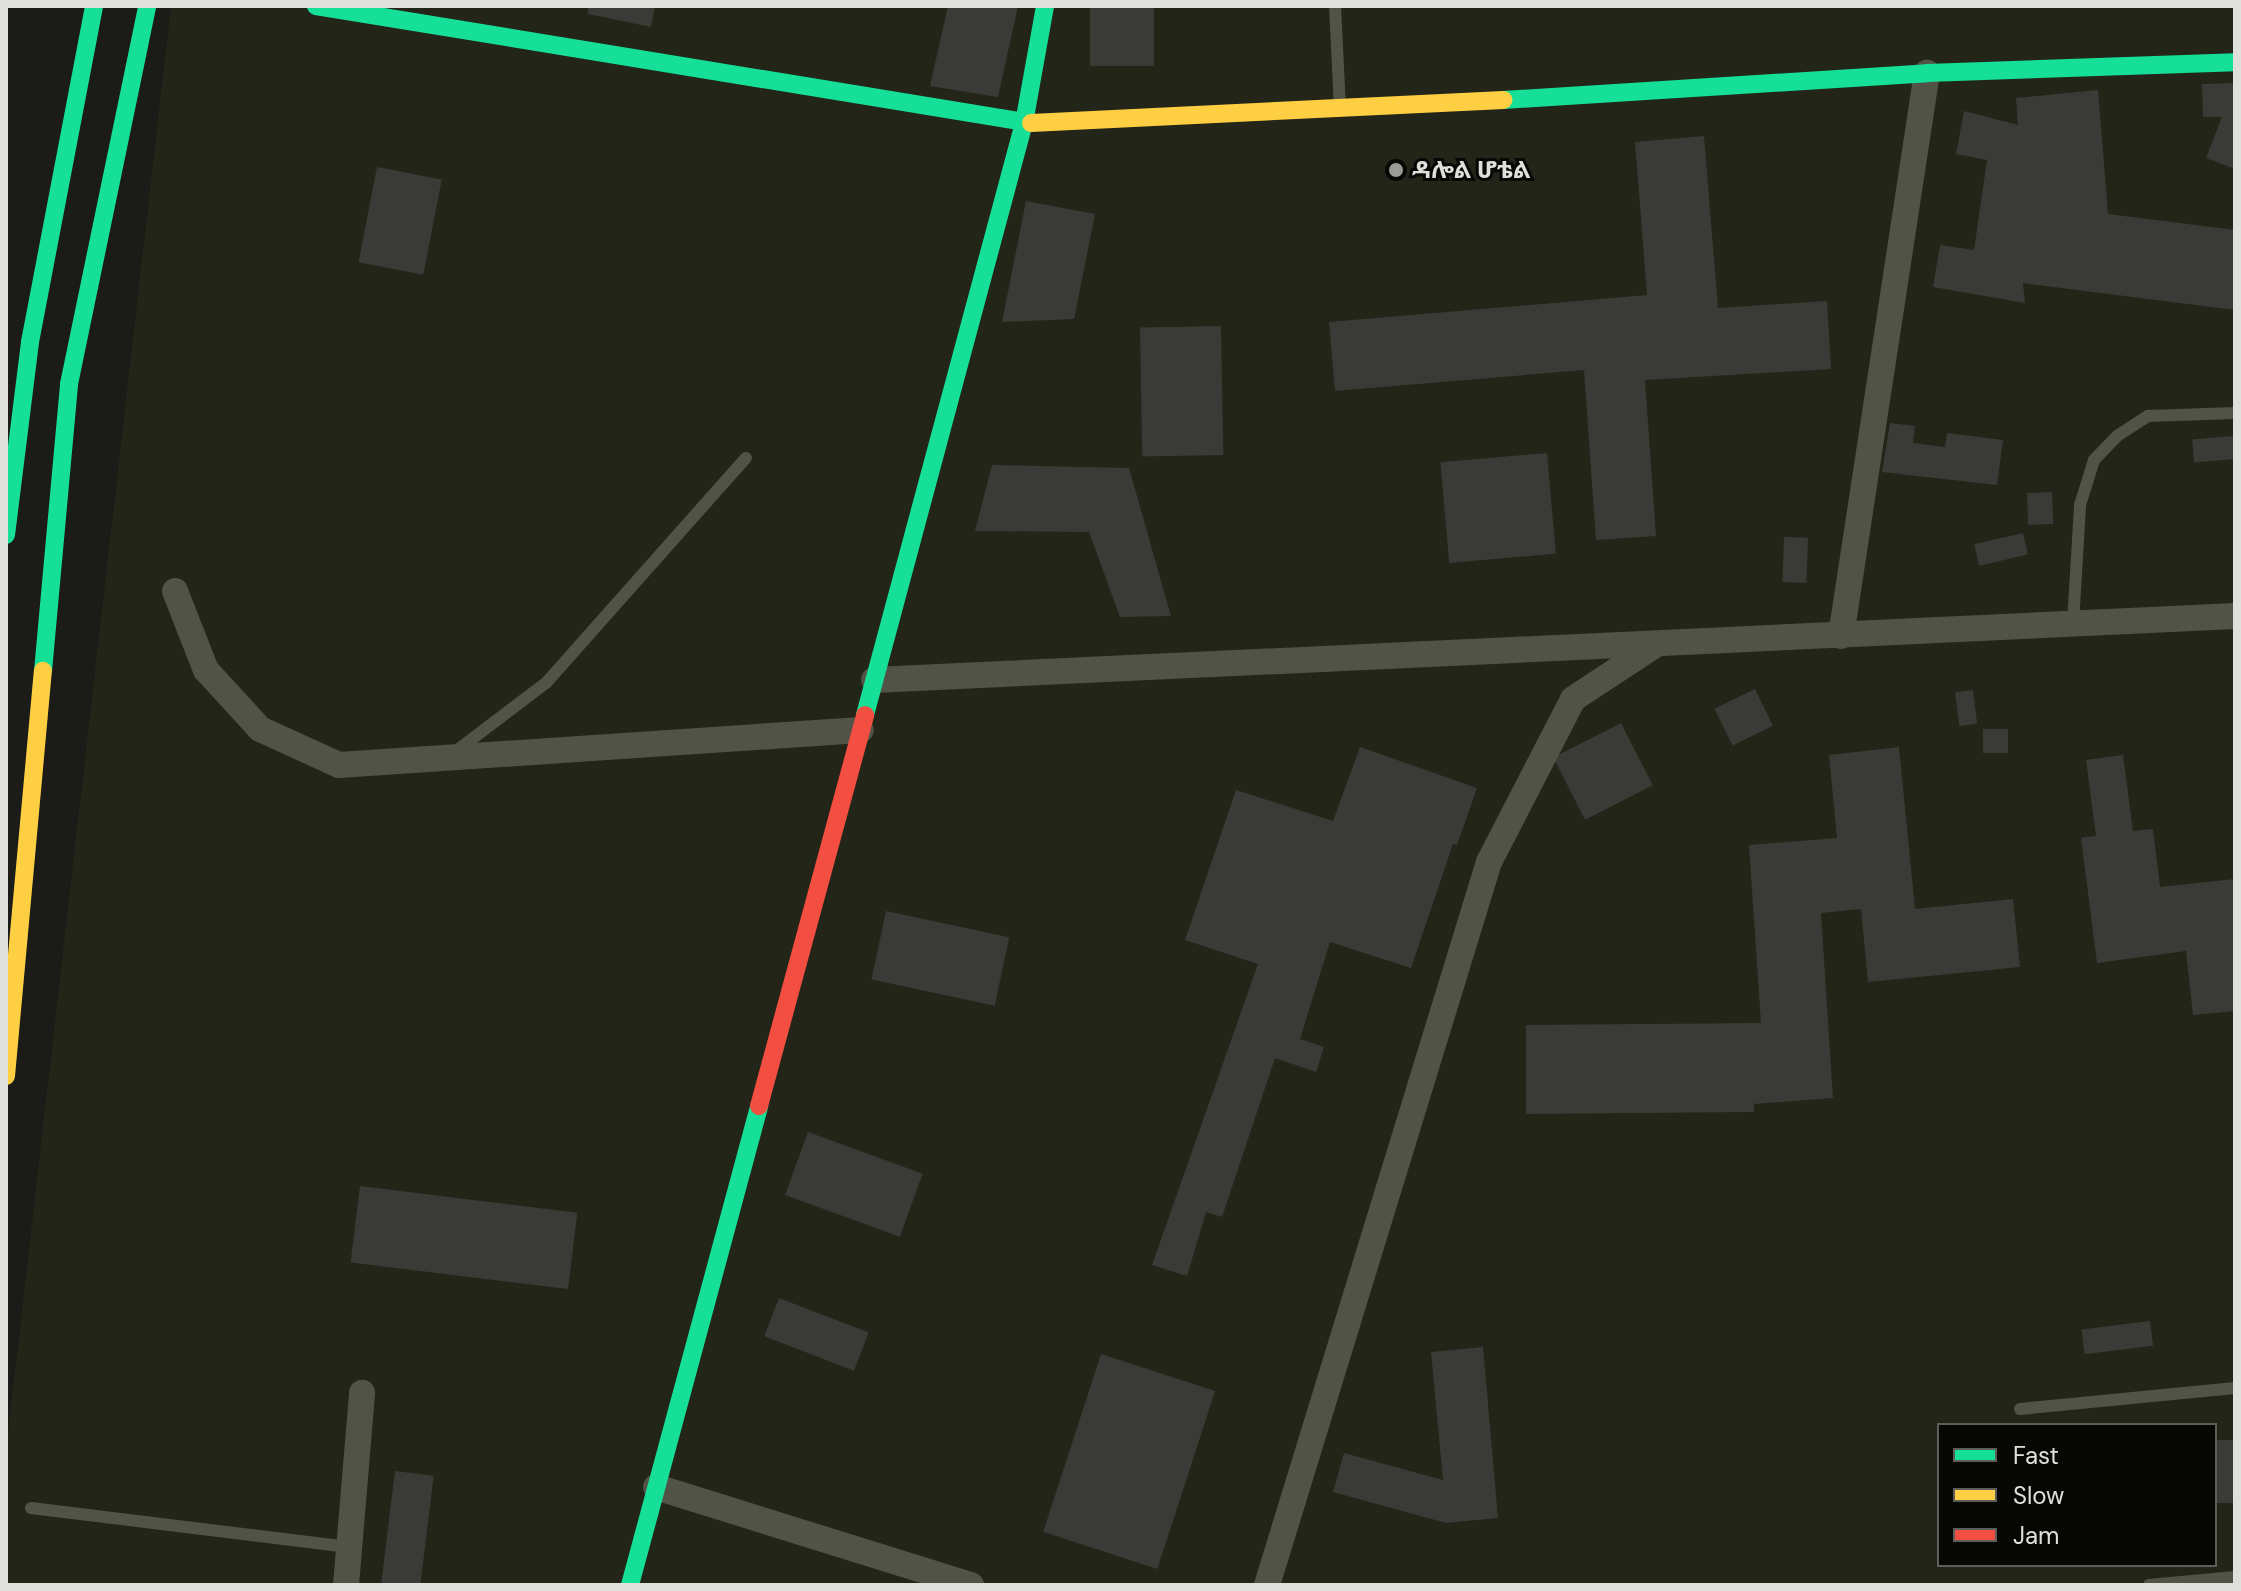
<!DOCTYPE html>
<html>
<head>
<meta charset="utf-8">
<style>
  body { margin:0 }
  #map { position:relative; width:2241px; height:1591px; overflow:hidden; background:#1b1c17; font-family:"DM Sans","Noto Sans Ethiopic",sans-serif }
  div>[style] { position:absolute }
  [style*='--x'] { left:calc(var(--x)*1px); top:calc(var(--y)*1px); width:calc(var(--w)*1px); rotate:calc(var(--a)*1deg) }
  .built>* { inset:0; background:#222518 }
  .building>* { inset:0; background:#3a3b37; transform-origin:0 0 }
  .lane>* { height:12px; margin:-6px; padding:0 6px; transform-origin:6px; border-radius:6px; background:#515347 }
  .street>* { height:26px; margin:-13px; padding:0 13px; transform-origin:13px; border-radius:13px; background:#515347 }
  .fast>* { height:18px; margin:-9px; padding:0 9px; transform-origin:9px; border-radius:9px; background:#16e098 }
  .slow>* { height:18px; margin:-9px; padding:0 9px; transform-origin:9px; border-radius:9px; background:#ffcf43 }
  .jam>* { height:18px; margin:-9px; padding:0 9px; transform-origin:9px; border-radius:9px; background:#f24e42 }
  .dots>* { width:22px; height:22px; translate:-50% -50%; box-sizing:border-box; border:4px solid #070705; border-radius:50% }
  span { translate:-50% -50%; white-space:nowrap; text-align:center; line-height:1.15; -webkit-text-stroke:6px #070705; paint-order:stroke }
  .poi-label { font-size:24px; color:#dfe0db; font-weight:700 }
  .left { translate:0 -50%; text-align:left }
  .frame { position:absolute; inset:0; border:8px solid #dfe0db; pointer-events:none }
  .legend { position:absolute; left:1937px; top:1423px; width:280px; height:144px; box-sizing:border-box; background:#070705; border:2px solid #5d5e5b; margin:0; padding:10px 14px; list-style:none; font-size:24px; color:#dfe0db }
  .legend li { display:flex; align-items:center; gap:16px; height:40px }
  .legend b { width:40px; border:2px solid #5d5e5b }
</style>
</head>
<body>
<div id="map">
  <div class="built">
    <div style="clip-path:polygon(evenodd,171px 6px,2235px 6px,2235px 1585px,6px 1585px,6px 1451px,171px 6px,1939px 1425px,2215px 1425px,2215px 1565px,1939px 1565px,1939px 1425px)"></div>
  </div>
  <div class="building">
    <div style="clip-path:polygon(588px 6px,655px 6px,651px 27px,588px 14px)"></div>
    <div style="clip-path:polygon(948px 6px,1018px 6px,998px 97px,930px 86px)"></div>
    <div style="left:1090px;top:6px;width:64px;height:60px"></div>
    <div style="clip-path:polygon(2235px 83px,2235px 169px,2206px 158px,2222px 117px,2203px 117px,2202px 84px)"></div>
    <div style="clip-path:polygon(2098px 90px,2108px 214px,2235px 230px,2235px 310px,2023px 283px,2025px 303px,1933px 287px,1940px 245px,1974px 250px,1987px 160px,1956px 154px,1964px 111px,2018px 125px,2016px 98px)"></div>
    <div style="clip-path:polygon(1704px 136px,1718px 308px,1827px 301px,1831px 369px,1645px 380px,1656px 536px,1596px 540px,1584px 370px,1335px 391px,1329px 322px,1647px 295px,1635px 142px)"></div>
    <div style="left:377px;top:167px;width:66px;height:97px;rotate:11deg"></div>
    <div style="clip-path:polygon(1026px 201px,1095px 214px,1074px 319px,1002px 322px)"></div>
    <div style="left:1221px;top:326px;width:129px;height:81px;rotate:89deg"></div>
    <div style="clip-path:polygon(1890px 423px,1915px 426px,1913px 443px,1945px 447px,1947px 433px,2003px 440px,1997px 485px,1882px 472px)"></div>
    <div style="left:2233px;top:436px;width:23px;height:41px;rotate:85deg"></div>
    <div style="left:1547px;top:453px;width:101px;height:107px;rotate:85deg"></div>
    <div style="clip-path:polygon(992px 465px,1129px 468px,1171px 616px,1120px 617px,1089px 532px,975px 531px)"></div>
    <div style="left:2052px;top:492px;width:32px;height:25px;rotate:88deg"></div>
    <div style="left:2023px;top:533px;width:22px;height:50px;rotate:77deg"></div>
    <div style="left:1784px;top:537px;width:24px;height:45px;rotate:2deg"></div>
    <div style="left:1755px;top:689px;width:41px;height:45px;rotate:64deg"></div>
    <div style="left:1973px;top:690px;width:34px;height:18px;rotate:83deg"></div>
    <div style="left:1621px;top:723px;width:70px;height:76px;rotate:63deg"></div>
    <div style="left:2008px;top:729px;width:24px;height:25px;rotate:90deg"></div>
    <div style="clip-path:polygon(1360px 747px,1477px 788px,1457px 845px,1453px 844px,1411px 968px,1330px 942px,1300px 1039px,1324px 1047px,1316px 1072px,1275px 1058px,1222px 1217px,1206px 1212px,1187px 1276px,1152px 1265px,1258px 964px,1185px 940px,1236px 790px,1333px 821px)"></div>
    <div style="clip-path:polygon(1899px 747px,1915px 909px,2013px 899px,2020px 967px,1868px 982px,1861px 909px,1821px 913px,1833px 1098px,1754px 1104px,1754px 1112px,1526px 1114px,1526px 1025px,1761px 1023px,1749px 845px,1837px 838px,1829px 755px)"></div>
    <div style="clip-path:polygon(2123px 755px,2133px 831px,2153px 829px,2160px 887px,2235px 879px,2235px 1011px,2193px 1015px,2186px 951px,2097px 963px,2081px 838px,2096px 836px,2086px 760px)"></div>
    <div style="left:886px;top:911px;width:126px;height:70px;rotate:12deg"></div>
    <div style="left:808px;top:1132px;width:122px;height:67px;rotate:20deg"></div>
    <div style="left:360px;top:1186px;width:219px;height:77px;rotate:7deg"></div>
    <div style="left:779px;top:1298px;width:96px;height:41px;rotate:21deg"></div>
    <div style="left:2150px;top:1321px;width:25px;height:69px;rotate:83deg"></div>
    <div style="clip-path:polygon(1483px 1347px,1498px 1518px,1446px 1523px,1333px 1492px,1344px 1453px,1443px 1480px,1431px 1352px)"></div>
    <div style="left:1101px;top:1354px;width:120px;height:187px;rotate:18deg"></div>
    <div style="left:2235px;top:1440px;width:63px;height:20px;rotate:90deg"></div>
    <div style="left:395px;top:1471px;width:39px;height:115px;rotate:7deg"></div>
  </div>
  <div class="lane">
    <div style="--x:1335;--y:6;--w:101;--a:87.2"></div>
    <div style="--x:2073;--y:624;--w:119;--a:-86.6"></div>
    <div style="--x:2080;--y:505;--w:47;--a:-72.7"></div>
    <div style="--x:2094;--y:460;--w:33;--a:-46"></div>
    <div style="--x:2117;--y:436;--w:37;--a:-33"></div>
    <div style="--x:2148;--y:416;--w:87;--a:-2"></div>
    <div style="--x:452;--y:754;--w:118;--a:-37.1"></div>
    <div style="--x:546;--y:683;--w:301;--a:-48.4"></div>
    <div style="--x:2020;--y:1409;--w:216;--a:-5.6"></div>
    <div style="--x:31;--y:1508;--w:320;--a:7"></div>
    <div style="--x:2149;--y:1585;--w:86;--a:-5.3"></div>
  </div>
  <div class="street">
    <div style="--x:175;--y:591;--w:85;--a:68.6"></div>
    <div style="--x:206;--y:670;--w:80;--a:47.5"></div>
    <div style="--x:260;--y:729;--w:87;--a:24.5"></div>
    <div style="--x:339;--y:765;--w:523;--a:-3.84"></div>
    <div style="--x:1841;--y:636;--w:570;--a:-81.32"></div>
    <div style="--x:874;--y:680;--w:1363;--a:-2.69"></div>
    <div style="--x:656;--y:1487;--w:330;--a:17.3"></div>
    <div style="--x:346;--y:1585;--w:193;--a:-85.2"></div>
    <div style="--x:1267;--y:1585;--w:756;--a:-72.93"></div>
    <div style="--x:1489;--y:862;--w:183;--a:-62.7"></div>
    <div style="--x:1573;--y:699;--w:98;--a:-33.4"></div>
  </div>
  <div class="fast">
    <div style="--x:316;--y:6;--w:725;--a:9.29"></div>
    <div style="--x:1503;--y:100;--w:425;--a:-3.6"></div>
    <div style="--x:1927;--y:73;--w:308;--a:-2"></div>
    <div style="--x:6;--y:535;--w:194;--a:-82.9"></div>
    <div style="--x:30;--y:342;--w:342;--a:-79.2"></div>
    <div style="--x:43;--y:671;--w:288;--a:-84.8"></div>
    <div style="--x:69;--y:384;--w:386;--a:-78.3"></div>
    <div style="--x:865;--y:715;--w:613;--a:-74.97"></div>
    <div style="--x:1024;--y:123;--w:119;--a:-79.8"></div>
    <div style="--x:630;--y:1585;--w:496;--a:-74.9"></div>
  </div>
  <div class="slow">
    <div style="--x:1031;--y:123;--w:473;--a:-2.8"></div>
    <div style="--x:6;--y:1076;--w:407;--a:-84.8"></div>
  </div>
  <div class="jam">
    <div style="--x:759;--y:1106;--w:405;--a:-74.8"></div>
  </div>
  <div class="dots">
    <div style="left:1396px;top:170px;background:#9a9b96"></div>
  </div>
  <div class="poi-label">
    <span class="left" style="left:1412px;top:170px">ዳሎል ሆቴል</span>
  </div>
  <div class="frame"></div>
  <ul class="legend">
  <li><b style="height:10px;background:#16e098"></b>Fast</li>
  <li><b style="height:10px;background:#ffcf43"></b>Slow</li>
  <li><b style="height:10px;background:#f24e42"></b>Jam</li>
  </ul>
</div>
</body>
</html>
